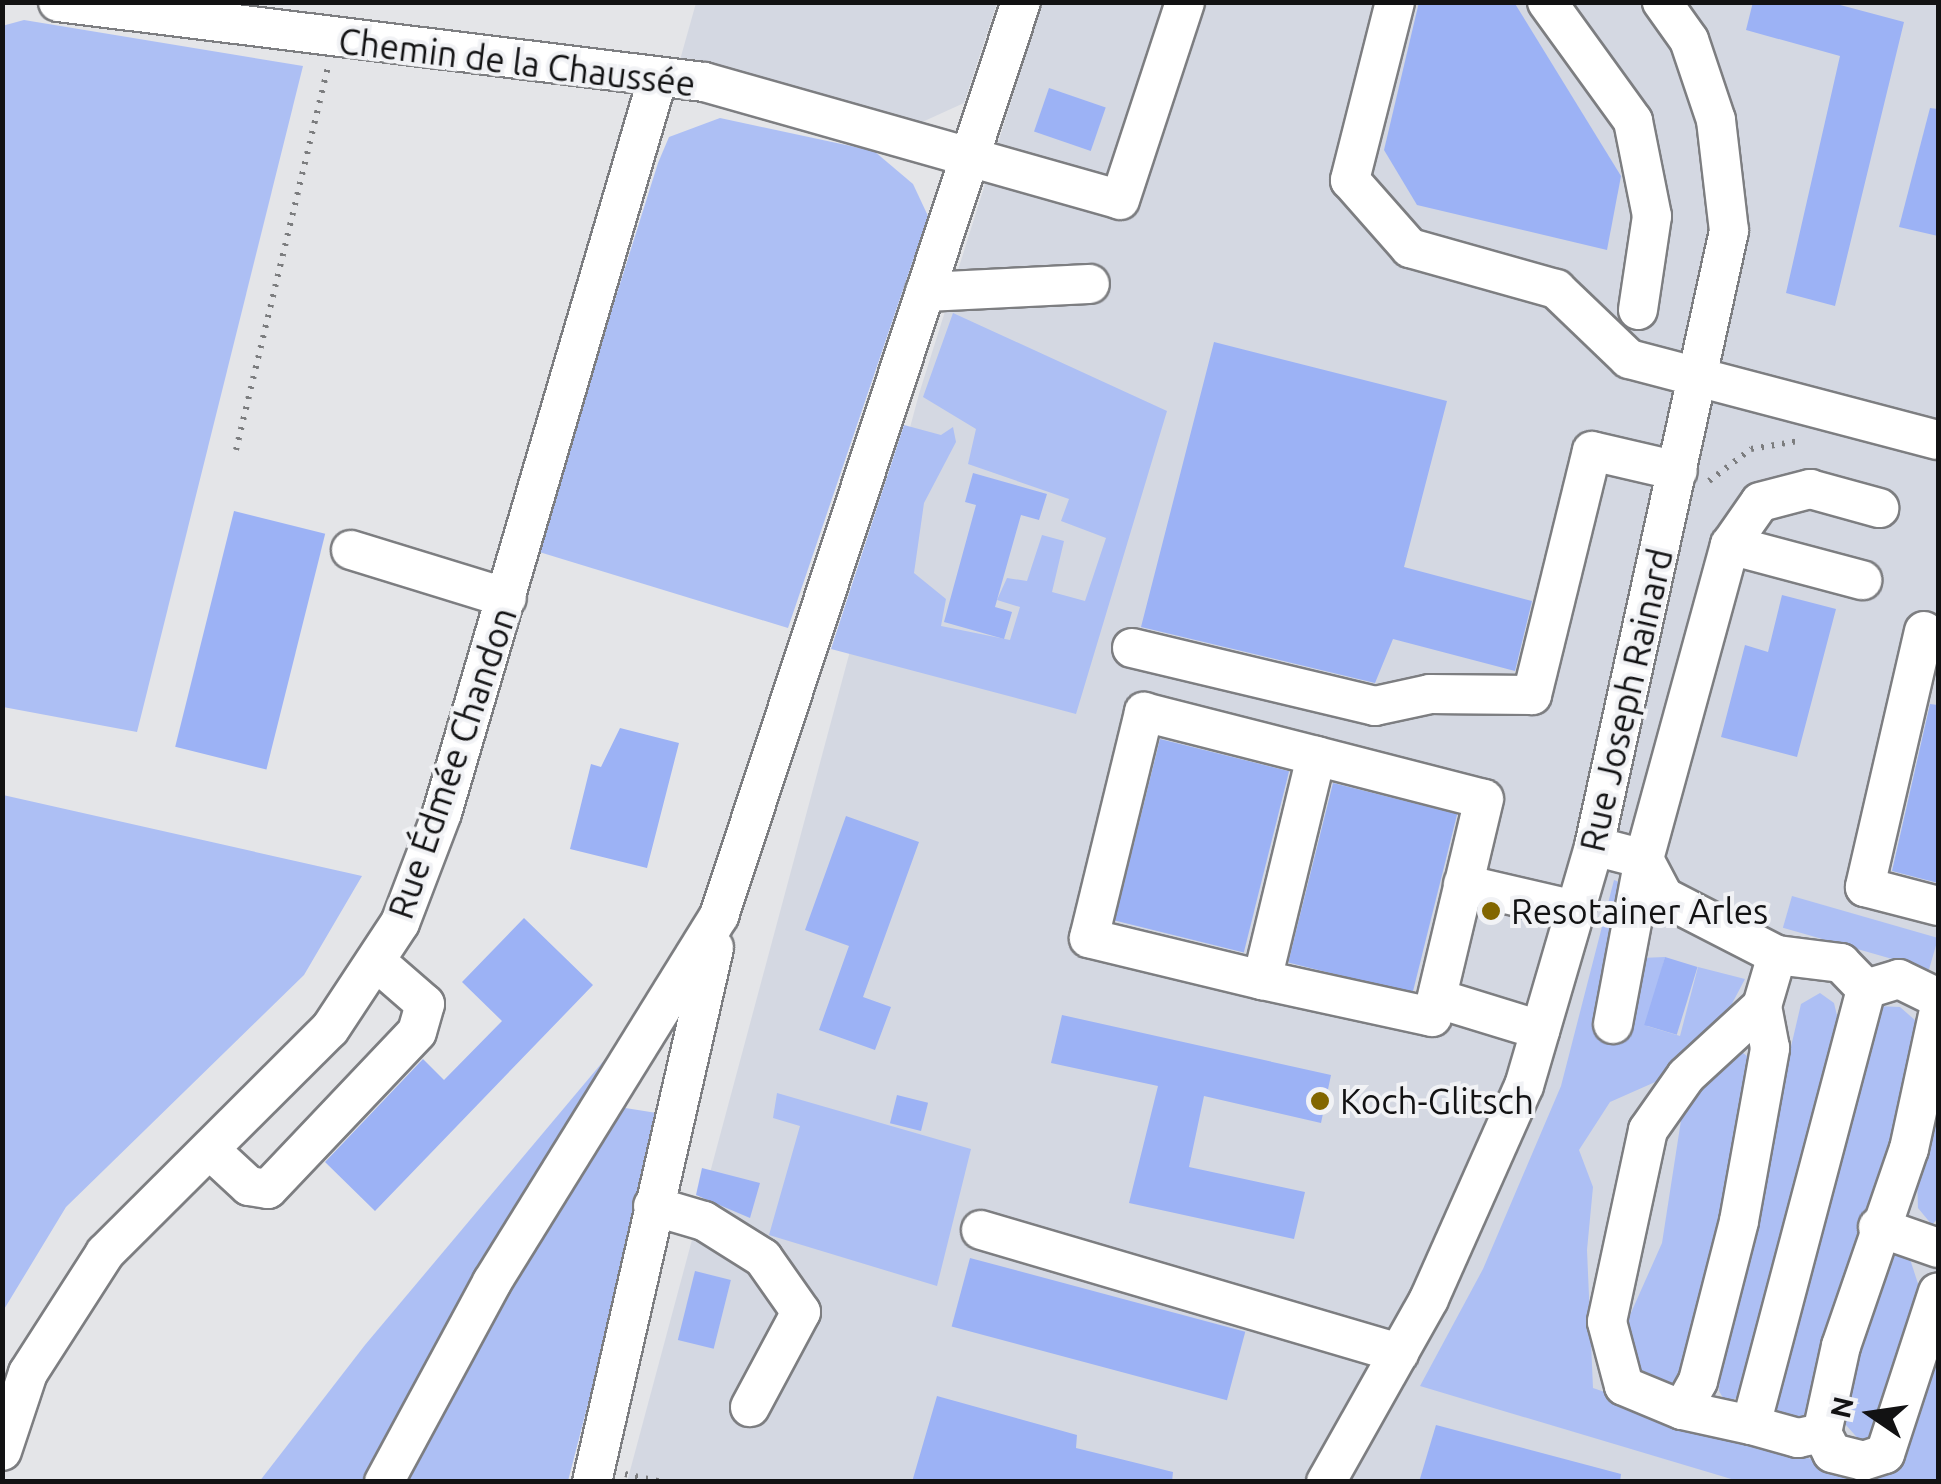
<!DOCTYPE html>
<html>
<head>
<meta charset="utf-8">
<style>
  body { margin:0 }
  #map { position:relative; width:1941px; height:1484px; overflow:hidden; background:#e4e5e8; font-family:Ubuntu,sans-serif }
  div>[style] { position:absolute }
  [style*='--x'] { left:calc(var(--x)*1px); top:calc(var(--y)*1px); width:calc(var(--w)*1px); rotate:calc(var(--a)*1deg) }
  .built>* { inset:0; background:#d4d8e2 }
  .green>* { inset:0; background:#adbff4; transform-origin:0 0 }
  .building>* { inset:0; background:#9cb2f5; transform-origin:0 0 }
  .path>* { height:6px; margin-top:-3px; transform-origin:0; background:repeating-linear-gradient(90deg,#7c7d7f 0 2.5px,transparent 0 10.5px) }
  .roads { filter:drop-shadow(2px 0 #7d7e81) drop-shadow(-2px 0 #7d7e81) drop-shadow(0 2px #7d7e81) drop-shadow(0 -2px #7d7e81) }
  .minor>* { height:38px; margin:-19px; padding:0 19px; transform-origin:19px; border-radius:19px; background:#fff }
  .dots>* { width:28px; height:28px; translate:-50% -50%; box-sizing:border-box; border:5px solid #f1f2f5; border-radius:50% }
  span { translate:-50% -50%; white-space:nowrap; text-align:center; line-height:1.15; -webkit-text-stroke:8px #f1f2f5; paint-order:stroke }
  .street-label { font-size:35px; color:#121213 }
  .poi-label { font-size:35px; color:#121213 }
  .left { translate:0 -50%; text-align:left }
  .frame { position:absolute; inset:0; border:5px solid #121213; pointer-events:none }
  .north { position:absolute; left:1821px; top:1364px; width:100px; height:100px; -webkit-text-stroke:8px #f1f2f5; paint-order:stroke; rotate:283deg; font-size:28px; font-weight:700; line-height:40px; text-align:center; color:#121213 }
  .north::after { content:''; display:block; margin:auto; width:35px; height:45px; background:#121213; clip-path:polygon(50% 0,100% 100%,50% 72%,0 100%) }
</style>
</head>
<body>
<div id="map">
  <div class="built">
    <div style="clip-path:polygon(696px 3px,997px 3px,964px 103px,920px 123px,680px 60px)"></div>
    <div style="clip-path:polygon(1042px 3px,1938px 3px,1938px 1481px,627px 1482px,919px 394px)"></div>
  </div>
  <div class="green">
    <div style="clip-path:polygon(24px 20px,303px 66px,137px 732px,3px 707px,2px 26px)"></div>
    <div style="clip-path:polygon(720px 118px,874px 151px,913px 184px,928px 216px,788px 628px,536px 551px,658px 163px,669px 137px)"></div>
    <div style="clip-path:polygon(953px 313px,1167px 411px,1076px 714px,831px 649px,904px 425px,941px 435px,953px 427px,956px 442px,924px 503px,914px 573px,946px 599px,941px 626px,1010px 640px,1020px 607px,997px 600px,1007px 578px,1027px 581px,1042px 535px,1064px 541px,1052px 592px,1085px 601px,1106px 538px,1061px 521px,1069px 499px,968px 464px,976px 429px,923px 397px)"></div>
    <div style="clip-path:polygon(3px 795px,362px 876px,304px 975px,66px 1207px,3px 1311px)"></div>
    <div style="clip-path:polygon(1614px 880px,1632px 887px,1641px 958px,1665px 957px,1647px 1026px,1680px 1036px,1698px 967px,1745px 979px,1725px 1017px,1662px 1079px,1610px 1102px,1579px 1150px,1593px 1187px,1587px 1250px,1593px 1388px,1773px 1450px,1880px 1475px,1909px 1441px,1938px 1347px,1938px 1481px,1738px 1481px,1420px 1386px,1483px 1269px,1561px 1086px)"></div>
    <div style="left:1792px;top:896px;width:152px;height:33px;rotate:16deg"></div>
    <div style="clip-path:polygon(669px 983px,370px 1481px,259px 1482px,365px 1345px)"></div>
    <div style="clip-path:polygon(1820px 993px,1834px 1003px,1840px 1028px,1742px 1395px,1726px 1403px,1719px 1391px,1721px 1345px,1801px 1004px)"></div>
    <div style="clip-path:polygon(1876px 1006px,1900px 1007px,1916px 1021px,1903px 1119px,1808px 1413px,1799px 1423px,1771px 1421px)"></div>
    <div style="clip-path:polygon(1738px 1049px,1761px 1067px,1691px 1369px,1671px 1388px,1633px 1367px,1626px 1324px,1662px 1243px,1684px 1101px)"></div>
    <div style="clip-path:polygon(1938px 1064px,1938px 1218px,1932px 1225px,1918px 1208px,1916px 1145px)"></div>
    <div style="clip-path:polygon(777px 1093px,971px 1149px,937px 1286px,769px 1235px,800px 1126px,773px 1118px)"></div>
    <div style="clip-path:polygon(619px 1107px,663px 1114px,568px 1481px,401px 1482px,494px 1308px)"></div>
    <div style="clip-path:polygon(1908px 1253px,1924px 1302px,1883px 1435px,1861px 1442px,1846px 1425px,1848px 1376px,1886px 1256px)"></div>
  </div>
  <div class="building">
    <div style="clip-path:polygon(1419px 2px,1514px 2px,1621px 176px,1607px 250px,1417px 205px,1384px 150px)"></div>
    <div style="clip-path:polygon(1753px 2px,1829px 2px,1904px 22px,1835px 306px,1786px 293px,1840px 56px,1746px 30px)"></div>
    <div style="left:1049px;top:88px;width:60px;height:46px;rotate:19deg"></div>
    <div style="clip-path:polygon(1930px 108px,1938px 109px,1938px 236px,1899px 227px)"></div>
    <div style="clip-path:polygon(1214px 342px,1447px 401px,1404px 567px,1532px 601px,1515px 671px,1393px 639px,1375px 683px,1141px 627px)"></div>
    <div style="clip-path:polygon(973px 473px,1047px 494px,1039px 520px,1021px 515px,995px 607px,1012px 612px,1004px 639px,944px 622px,976px 505px,965px 502px)"></div>
    <div style="left:234px;top:511px;width:94px;height:243px;rotate:14deg"></div>
    <div style="clip-path:polygon(1782px 595px,1836px 609px,1797px 757px,1721px 737px,1745px 645px,1768px 652px)"></div>
    <div style="clip-path:polygon(1930px 704px,1938px 705px,1938px 883px,1892px 871px)"></div>
    <div style="clip-path:polygon(620px 728px,679px 743px,647px 868px,570px 849px,591px 764px,601px 767px)"></div>
    <div style="left:1160px;top:739px;width:133px;height:187px;rotate:14deg"></div>
    <div style="left:1333px;top:783px;width:128px;height:185px;rotate:14deg"></div>
    <div style="clip-path:polygon(846px 816px,919px 842px,863px 997px,891px 1007px,875px 1050px,819px 1030px,849px 946px,805px 930px)"></div>
    <div style="clip-path:polygon(524px 918px,593px 985px,375px 1211px,325px 1162px,423px 1059px,444px 1080px,502px 1021px,462px 982px)"></div>
    <div style="left:1665px;top:957px;width:34px;height:71px;rotate:17deg"></div>
    <div style="clip-path:polygon(1062px 1015px,1331px 1075px,1321px 1123px,1204px 1096px,1189px 1167px,1305px 1192px,1294px 1239px,1129px 1203px,1158px 1086px,1051px 1063px)"></div>
    <div style="left:897px;top:1095px;width:32px;height:29px;rotate:14deg"></div>
    <div style="clip-path:polygon(702px 1168px,760px 1183px,750px 1218px,696px 1195px)"></div>
    <div style="left:970px;top:1258px;width:285px;height:71px;rotate:15deg"></div>
    <div style="left:695px;top:1271px;width:37px;height:71px;rotate:14deg"></div>
    <div style="clip-path:polygon(937px 1396px,1077px 1435px,1076px 1448px,1173px 1472px,1172px 1482px,912px 1482px)"></div>
    <div style="clip-path:polygon(1436px 1425px,1621px 1474px,1620px 1482px,1419px 1482px)"></div>
  </div>
  <div class="path">
    <div style="--x:236;--y:450;--w:394;--a:-76.5"></div>
    <div style="--x:1709;--y:481;--w:53;--a:-37.3"></div>
    <div style="--x:1751;--y:449;--w:49;--a:-9.5"></div>
    <div style="--x:625;--y:1474;--w:39;--a:12"></div>
  </div>
  <div class="roads">
    <div class="minor">
      <div style="--x:58;--y:2;--w:651;--a:7.06"></div>
      <div style="--x:704;--y:82;--w:432;--a:15.8"></div>
      <div style="--x:1120;--y:200;--w:208;--a:-71.8"></div>
      <div style="--x:1395;--y:2;--w:184;--a:104.2"></div>
      <div style="--x:1350;--y:180;--w:91;--a:48.6"></div>
      <div style="--x:1410;--y:248;--w:152;--a:15.7"></div>
      <div style="--x:1556;--y:289;--w:101;--a:43.8"></div>
      <div style="--x:1629;--y:359;--w:319;--a:14.7"></div>
      <div style="--x:1547;--y:2;--w:147;--a:54.1"></div>
      <div style="--x:1633;--y:121;--w:97;--a:78.7"></div>
      <div style="--x:1652;--y:216;--w:95;--a:98.5"></div>
      <div style="--x:925;--y:292;--w:165;--a:-2.8"></div>
      <div style="--x:1730;--y:545;--w:137;--a:14.9"></div>
      <div style="--x:351;--y:550;--w:163;--a:17.1"></div>
      <div style="--x:1924;--y:631;--w:263;--a:103"></div>
      <div style="--x:1865;--y:887;--w:75;--a:14.6"></div>
      <div style="--x:1132;--y:648;--w:250;--a:13.4"></div>
      <div style="--x:1375;--y:706;--w:56;--a:-12.3"></div>
      <div style="--x:1430;--y:694;--w:102;--a:0.6"></div>
      <div style="--x:1532;--y:695;--w:251;--a:-76.2"></div>
      <div style="--x:1592;--y:451;--w:88;--a:13.1"></div>
      <div style="--x:1316;--y:756;--w:173;--a:14.4"></div>
      <div style="--x:1484;--y:799;--w:224;--a:103.4"></div>
      <div style="--x:1432;--y:1017;--w:174;--a:-167.7"></div>
      <div style="--x:1262;--y:980;--w:230;--a:-76.4"></div>
      <div style="--x:1594;--y:846;--w:52;--a:14.6"></div>
      <div style="--x:1644;--y:859;--w:43;--a:62.2"></div>
      <div style="--x:1664;--y:897;--w:127;--a:27.2"></div>
      <div style="--x:1777;--y:955;--w:53;--a:106.4"></div>
      <div style="--x:1762;--y:1006;--w:103;--a:137.4"></div>
      <div style="--x:1686;--y:1076;--w:66;--a:125.1"></div>
      <div style="--x:1648;--y:1130;--w:196;--a:102.1"></div>
      <div style="--x:1607;--y:1322;--w:66;--a:75.1"></div>
      <div style="--x:1624;--y:1386;--w:63;--a:22.5"></div>
      <div style="--x:1682;--y:1410;--w:33;--a:-61"></div>
      <div style="--x:1698;--y:1381;--w:165;--a:-75.6"></div>
      <div style="--x:1739;--y:1221;--w:176;--a:-79.8"></div>
      <div style="--x:1770;--y:1048;--w:43;--a:-100.8"></div>
      <div style="--x:1463;--y:884;--w:115;--a:13.1"></div>
      <div style="--x:1262;--y:980;--w:178;--a:-166.4"></div>
      <div style="--x:1089;--y:938;--w:233;--a:-76.3"></div>
      <div style="--x:1144;--y:712;--w:178;--a:14.3"></div>
      <div style="--x:1866;--y:989;--w:34;--a:-17"></div>
      <div style="--x:1899;--y:979;--w:43;--a:26"></div>
      <div style="--x:1439;--y:999;--w:106;--a:17.1"></div>
      <div style="--x:1613;--y:1024;--w:168;--a:-79.4"></div>
      <div style="--x:1644;--y:859;--w:326;--a:-74.7"></div>
      <div style="--x:1730;--y:545;--w:52;--a:-55.1"></div>
      <div style="--x:1760;--y:502;--w:52;--a:-14.6"></div>
      <div style="--x:1810;--y:489;--w:72;--a:15.4"></div>
      <div style="--x:210;--y:1150;--w:53;--a:42.7"></div>
      <div style="--x:249;--y:1186;--w:19;--a:9"></div>
      <div style="--x:268;--y:1189;--w:216;--a:-46.5"></div>
      <div style="--x:417;--y:1032;--w:29;--a:-74"></div>
      <div style="--x:425;--y:1004;--w:61;--a:-139"></div>
      <div style="--x:653;--y:1206;--w:53;--a:16.4"></div>
      <div style="--x:704;--y:1221;--w:70;--a:32.1"></div>
      <div style="--x:763;--y:1258;--w:66;--a:54.9"></div>
      <div style="--x:801;--y:1312;--w:108;--a:118.2"></div>
      <div style="--x:1878;--y:1227;--w:64;--a:19.3"></div>
      <div style="--x:981;--y:1230;--w:436;--a:16.4"></div>
      <div style="--x:1682;--y:1410;--w:71;--a:12.3"></div>
      <div style="--x:1751;--y:1425;--w:451;--a:-75.2"></div>
      <div style="--x:1866;--y:989;--w:36;--a:-134"></div>
      <div style="--x:1841;--y:963;--w:64;--a:-172.9"></div>
      <div style="--x:1751;--y:1425;--w:49;--a:15.5"></div>
      <div style="--x:1798;--y:1438;--w:25;--a:-12"></div>
      <div style="--x:1822;--y:1433;--w:89;--a:-77.7"></div>
      <div style="--x:1841;--y:1346;--w:208;--a:-71"></div>
      <div style="--x:1909;--y:1149;--w:137;--a:-77.8"></div>
      <div style="--x:1822;--y:1433;--w:22;--a:63"></div>
      <div style="--x:1832;--y:1453;--w:32;--a:14"></div>
      <div style="--x:1863;--y:1461;--w:23;--a:-18"></div>
      <div style="--x:1885;--y:1454;--w:170;--a:-71.9"></div>
      <div style="--x:2;--y:1451;--w:82;--a:-71.6"></div>
      <div style="--x:28;--y:1373;--w:143;--a:-57.3"></div>
      <div style="--x:105;--y:1253;--w:317;--a:-44.9"></div>
      <div style="--x:330;--y:1029;--w:127;--a:-56.6"></div>
      <div style="--x:400;--y:923;--w:118;--a:-69.1"></div>
      <div style="--x:442;--y:813;--w:767;--a:-73.64"></div>
      <div style="--x:384;--y:1482;--w:227;--a:-61.6"></div>
      <div style="--x:492;--y:1282;--w:431;--a:-58.2"></div>
      <div style="--x:719;--y:916;--w:963;--a:-71.72"></div>
      <div style="--x:592;--y:1482;--w:548;--a:-77.13"></div>
      <div style="--x:1326;--y:1482;--w:210;--a:-60.6"></div>
      <div style="--x:1429;--y:1299;--w:233;--a:-66"></div>
      <div style="--x:1524;--y:1086;--w:250;--a:-73.7"></div>
      <div style="--x:1594;--y:846;--w:630;--a:-77.62"></div>
      <div style="--x:1729;--y:231;--w:112;--a:-96.7"></div>
      <div style="--x:1716;--y:120;--w:84;--a:-108.6"></div>
      <div style="--x:1689;--y:40;--w:47;--a:-125.4"></div>
    </div>
  </div>
  <div class="dots">
    <div style="left:1491px;top:911px;background:#826600"></div>
    <div style="left:1320px;top:1101px;background:#826600"></div>
  </div>
  <div class="street-label">
    <span style="left:517px;top:62px;rotate:7deg">Chemin de la Chaussée</span>
    <span style="left:1626px;top:700px;rotate:-77deg">Rue Joseph Rainard</span>
    <span style="left:452px;top:763px;rotate:-71deg">Rue Édmée Chandon</span>
  </div>
  <div class="poi-label">
    <span class="left" style="left:1511px;top:911px">Resotainer Arles</span>
    <span class="left" style="left:1340px;top:1101px">Koch-Glitsch</span>
  </div>
  <div class="frame"></div>
  <div class="north">N</div>
</div>
</body>
</html>
